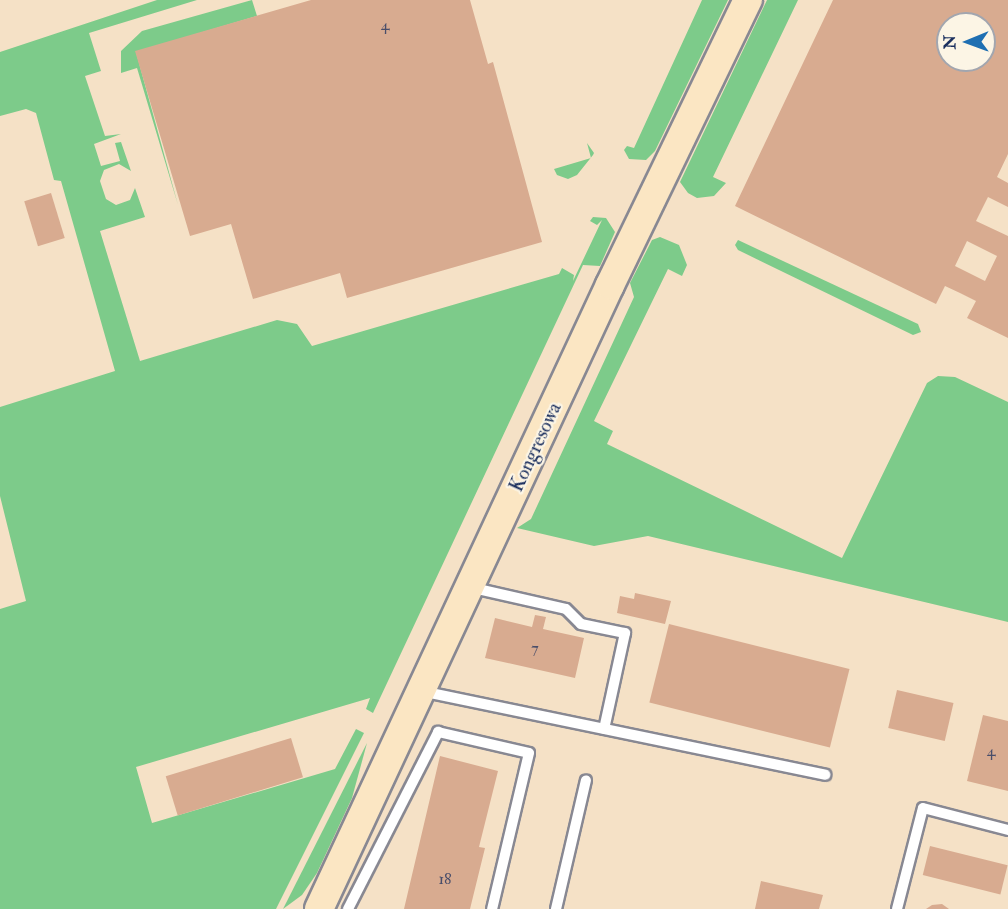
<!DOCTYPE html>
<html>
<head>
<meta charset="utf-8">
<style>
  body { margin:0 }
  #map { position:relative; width:1008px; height:909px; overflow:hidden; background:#f5e1c6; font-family:"IM FELL Double Pica",serif }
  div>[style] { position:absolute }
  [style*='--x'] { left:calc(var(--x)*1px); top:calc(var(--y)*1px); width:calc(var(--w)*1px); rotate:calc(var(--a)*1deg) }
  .green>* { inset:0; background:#7dcb8a }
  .building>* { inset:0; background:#d8ab90; transform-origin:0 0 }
  .roads { filter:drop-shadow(2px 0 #888892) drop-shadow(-2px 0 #888892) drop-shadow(0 2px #888892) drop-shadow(0 -2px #888892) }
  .lane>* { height:10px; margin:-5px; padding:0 5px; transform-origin:5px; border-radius:5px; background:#fff }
  .secondary>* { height:28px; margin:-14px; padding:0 14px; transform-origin:14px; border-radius:14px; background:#fbe6c3 }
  span { translate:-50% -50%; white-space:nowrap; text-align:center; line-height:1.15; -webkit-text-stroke:4.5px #fcf5e5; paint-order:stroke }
  .number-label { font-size:16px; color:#4a4e6a }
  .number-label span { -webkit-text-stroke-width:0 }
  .street-label { font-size:20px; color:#1b2f5e }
  .north { position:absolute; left:936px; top:12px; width:60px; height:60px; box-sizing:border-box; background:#fcf5e5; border:2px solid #a2a6af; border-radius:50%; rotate:269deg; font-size:16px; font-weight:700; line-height:24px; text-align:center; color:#1b2f5e }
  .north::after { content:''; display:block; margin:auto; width:21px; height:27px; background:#1f6fb2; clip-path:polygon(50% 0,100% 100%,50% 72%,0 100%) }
</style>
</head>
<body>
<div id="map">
  <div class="green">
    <div style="clip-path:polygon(157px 0,197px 0,89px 33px,101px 71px,85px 76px,105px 136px,121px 134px,94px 144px,101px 166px,120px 161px,115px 143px,121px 142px,131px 171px,119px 164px,104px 170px,100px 181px,106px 199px,116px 205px,130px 200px,135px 188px,145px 217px,100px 231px,140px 361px,277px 320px,297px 324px,312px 346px,559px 274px,562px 268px,574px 275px,573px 281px,602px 220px,597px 225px,590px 221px,593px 217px,606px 218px,615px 232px,600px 266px,583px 265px,373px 713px,366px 709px,370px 698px,136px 767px,152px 823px,335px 769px,356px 729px,364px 733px,276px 909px,0 909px,0 609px,26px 601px,0 496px,0 407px,115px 371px,61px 181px,54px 180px,36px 113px,26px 109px,0 116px,0 52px)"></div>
    <div style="clip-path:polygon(252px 0,257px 16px,136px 52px,178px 205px,137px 68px,121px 73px,121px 51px,142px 31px)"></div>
    <div style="clip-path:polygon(702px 0,728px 0,655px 151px,646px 160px,629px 159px,624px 150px,627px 146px,634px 148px)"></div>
    <div style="clip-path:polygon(767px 0,798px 0,713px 177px,726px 183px,714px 196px,697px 198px,688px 193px,680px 182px)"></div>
    <div style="clip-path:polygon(587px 143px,594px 153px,593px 155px,577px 175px,568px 179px,557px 175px,554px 169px,591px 158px)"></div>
    <div style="clip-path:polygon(660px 237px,679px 245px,687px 265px,682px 276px,668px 269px,594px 421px,613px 431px,607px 444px,842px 558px,927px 383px,938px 376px,955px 377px,1008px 402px,1008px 622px,648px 536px,594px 546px,517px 528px,531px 519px,634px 297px,630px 283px,652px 240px)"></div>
    <div style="clip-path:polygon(738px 240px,918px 324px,921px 332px,913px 335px,738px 250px,735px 245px)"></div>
    <div style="clip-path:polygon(367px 743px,352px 798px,317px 873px,302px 895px,283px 909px)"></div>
  </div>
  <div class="building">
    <div style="clip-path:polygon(311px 0,470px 0,488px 64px,493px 62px,542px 242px,347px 298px,340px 273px,253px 299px,231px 224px,190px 236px,135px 51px)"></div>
    <div style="clip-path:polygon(evenodd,833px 0,1008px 0,1008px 154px,997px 177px,1008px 183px,1008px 207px,988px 197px,976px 221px,1008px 236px,1008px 338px,967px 318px,976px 301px,960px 293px,945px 286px,936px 304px,735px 206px,833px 0,948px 24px,984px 24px,984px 60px,948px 60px,948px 24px,833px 0,967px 241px,997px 256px,985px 281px,955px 266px,967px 241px)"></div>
    <div style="left:51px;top:193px;width:47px;height:28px;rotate:73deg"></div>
    <div style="clip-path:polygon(635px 593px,671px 601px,665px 624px,617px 613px,620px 596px,634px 599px)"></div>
    <div style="clip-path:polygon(535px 615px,546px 617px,543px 629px,584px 638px,575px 678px,485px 658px,495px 618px,532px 627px)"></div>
    <div style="left:669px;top:624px;width:186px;height:81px;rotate:14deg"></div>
    <div style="left:897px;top:690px;width:58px;height:39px;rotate:13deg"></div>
    <div style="clip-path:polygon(983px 715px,1008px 721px,1008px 791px,967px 781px)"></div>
    <div style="left:291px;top:738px;width:41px;height:131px;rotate:73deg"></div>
    <div style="clip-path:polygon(440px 756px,498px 771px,479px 847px,485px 848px,470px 909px,404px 909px)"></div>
    <div style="left:930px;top:846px;width:80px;height:30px;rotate:14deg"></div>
    <div style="clip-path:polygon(761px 881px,823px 895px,819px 909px,755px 909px)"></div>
    <div style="clip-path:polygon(942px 904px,949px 909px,926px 909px,932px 905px)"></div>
  </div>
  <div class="roads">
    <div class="lane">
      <div style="--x:469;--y:587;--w:99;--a:12.8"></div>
      <div style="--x:566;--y:609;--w:21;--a:45"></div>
      <div style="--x:581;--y:624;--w:45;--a:11.6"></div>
      <div style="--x:625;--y:633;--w:98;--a:102.3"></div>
      <div style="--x:421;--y:691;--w:413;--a:11.7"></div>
      <div style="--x:348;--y:909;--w:199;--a:-63"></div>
      <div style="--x:438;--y:732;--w:93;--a:13"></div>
      <div style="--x:529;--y:753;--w:160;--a:103.3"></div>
      <div style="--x:556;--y:909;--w:132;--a:-76.9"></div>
      <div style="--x:897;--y:909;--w:104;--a:-75.6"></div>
      <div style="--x:923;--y:808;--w:88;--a:14.5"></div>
    </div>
    <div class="secondary">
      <div style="--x:319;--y:909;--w:689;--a:-65"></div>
      <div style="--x:610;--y:285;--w:317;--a:-64.2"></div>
    </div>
  </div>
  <div class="number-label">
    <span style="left:385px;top:25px">4</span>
    <span style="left:535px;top:648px">7</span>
    <span style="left:991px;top:751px">4</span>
    <span style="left:445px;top:879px">18</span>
  </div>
  <div class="street-label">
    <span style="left:535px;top:447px;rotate:-65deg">Kongresowa</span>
  </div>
  <div class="north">N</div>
</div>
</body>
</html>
